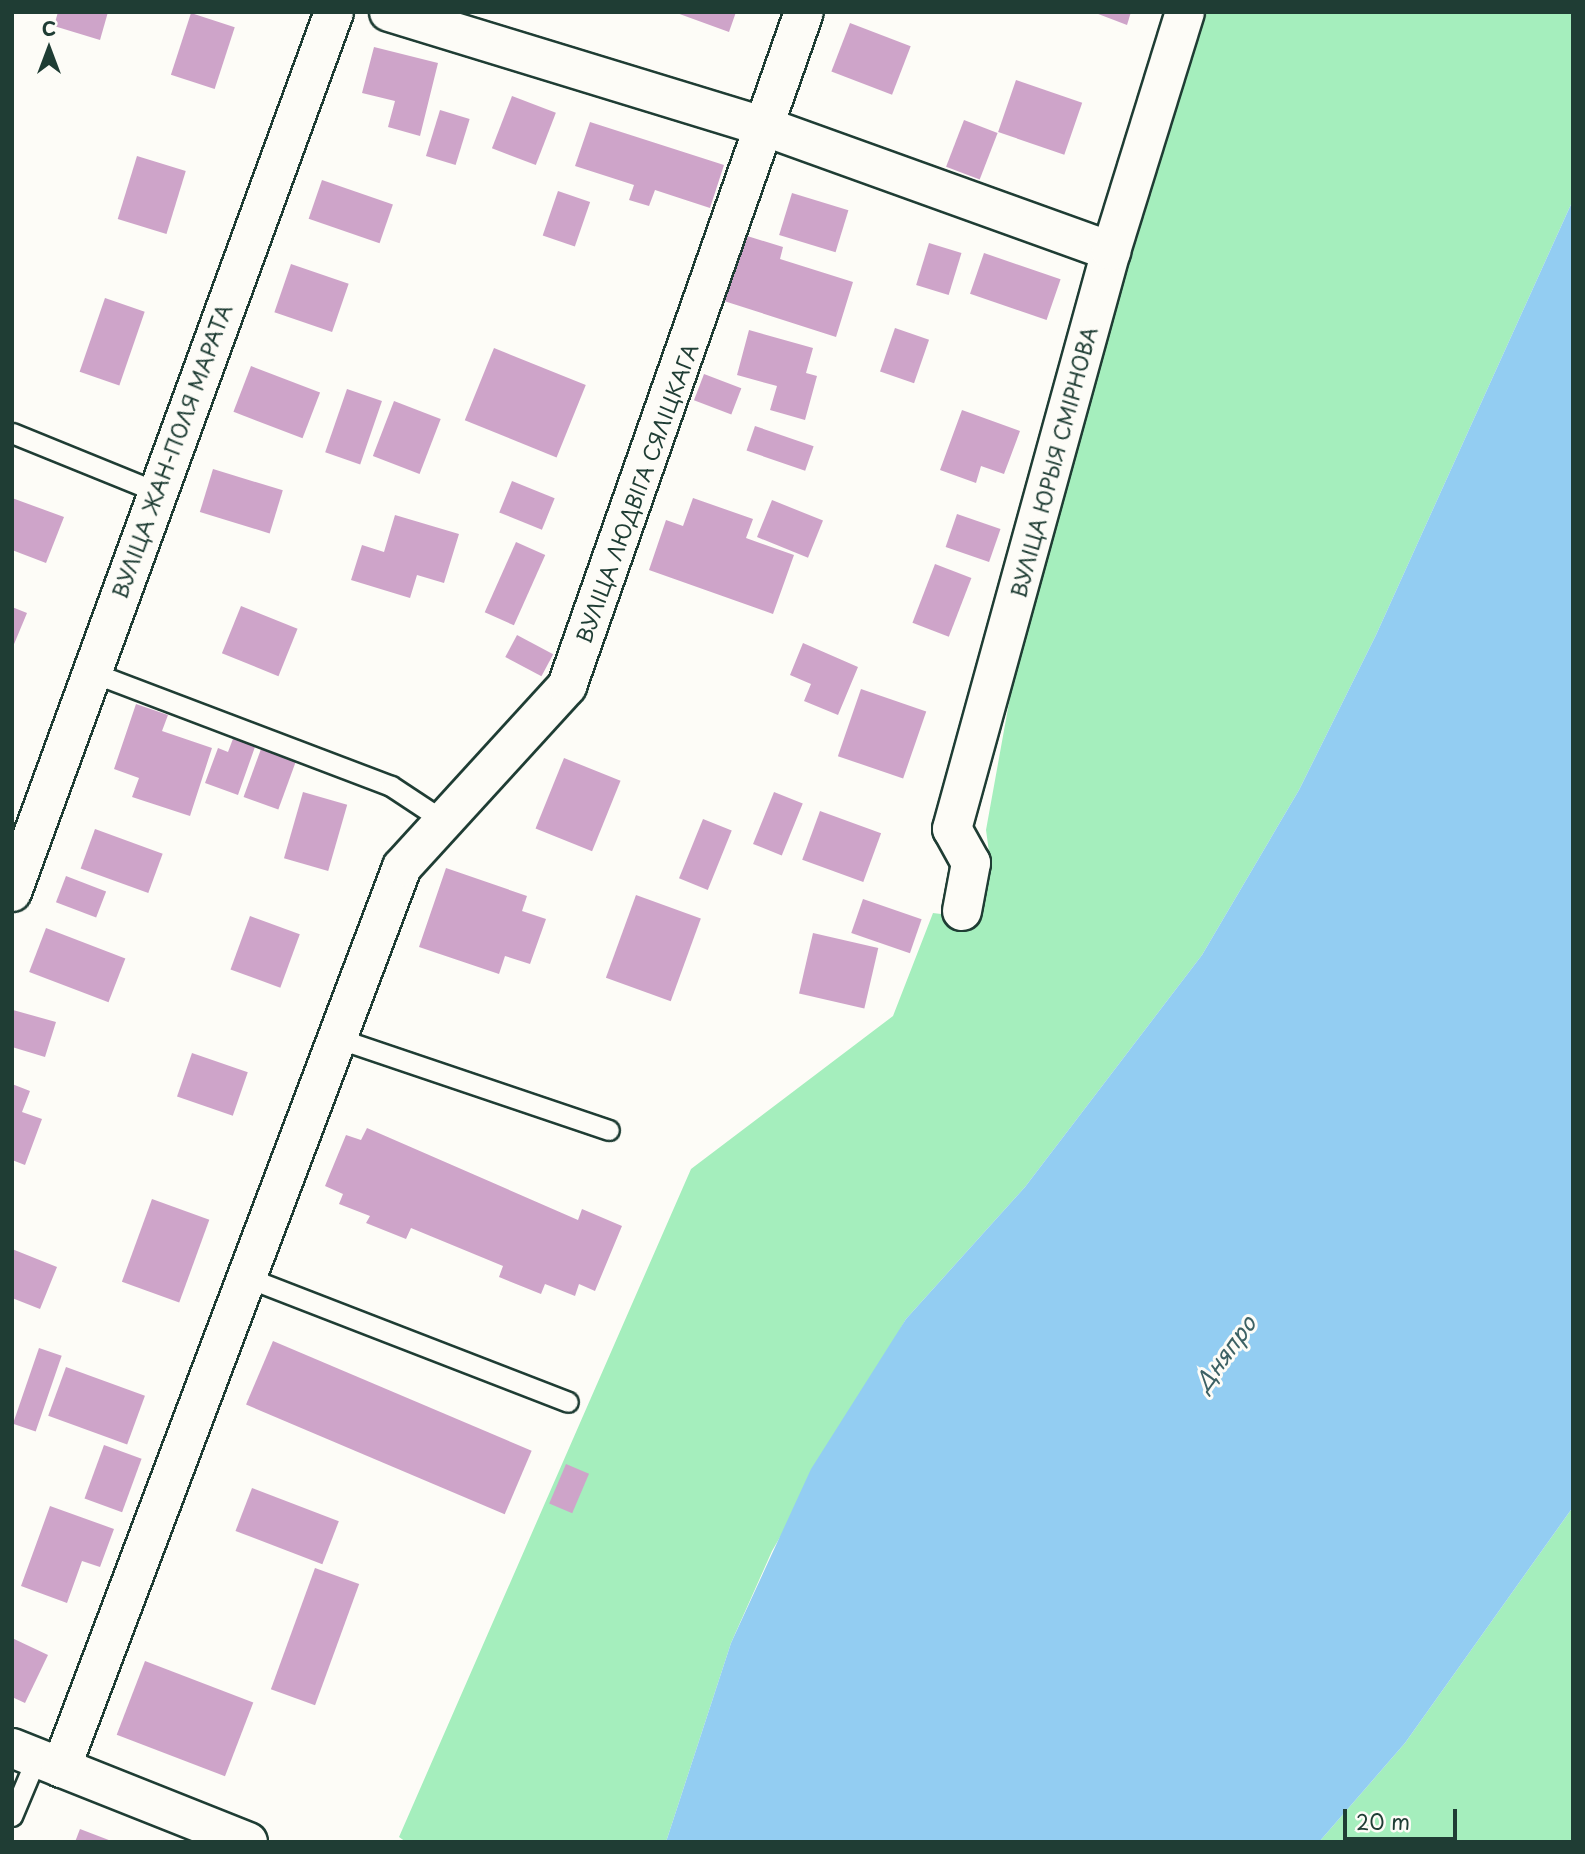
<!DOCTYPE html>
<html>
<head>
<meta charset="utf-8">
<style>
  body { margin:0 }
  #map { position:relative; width:1585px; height:1854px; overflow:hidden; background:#fdfcf7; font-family:"Playpen Sans",sans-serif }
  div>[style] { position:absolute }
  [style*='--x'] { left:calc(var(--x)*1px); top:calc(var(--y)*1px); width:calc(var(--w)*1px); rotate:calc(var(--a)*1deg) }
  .green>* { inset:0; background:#a5eebd }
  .water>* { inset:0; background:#93cdf2 }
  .building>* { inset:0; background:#cea4c9; transform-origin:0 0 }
  .roads { filter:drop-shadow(2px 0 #1f3d34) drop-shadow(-2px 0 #1f3d34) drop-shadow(0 2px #1f3d34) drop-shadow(0 -2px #1f3d34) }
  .lane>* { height:19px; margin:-9.5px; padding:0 9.5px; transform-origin:9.5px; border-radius:9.5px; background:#fdfcf7 }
  .street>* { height:38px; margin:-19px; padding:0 19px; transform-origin:19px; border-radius:19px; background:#fdfcf7 }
  .secondary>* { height:38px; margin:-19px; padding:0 19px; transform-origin:19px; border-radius:19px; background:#fdfcf7 }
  span { translate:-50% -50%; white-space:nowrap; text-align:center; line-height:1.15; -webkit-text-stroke:6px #fdfcf7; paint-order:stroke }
  .street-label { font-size:21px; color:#1f3d34 }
  .water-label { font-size:23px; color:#3c6164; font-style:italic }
  .frame { position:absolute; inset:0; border:14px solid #1f3d34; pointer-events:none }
  .north { position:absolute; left:14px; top:14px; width:70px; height:70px; -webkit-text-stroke:5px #fdfcf7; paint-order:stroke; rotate:0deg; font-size:19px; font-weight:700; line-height:28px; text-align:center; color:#1f3d34 }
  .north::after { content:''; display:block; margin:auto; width:24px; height:32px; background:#1f3d34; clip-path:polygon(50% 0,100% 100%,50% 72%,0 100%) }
  .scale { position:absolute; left:1343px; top:1809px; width:114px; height:32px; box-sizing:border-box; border:4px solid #1f3d34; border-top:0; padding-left:9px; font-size:21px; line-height:24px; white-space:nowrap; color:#1f3d34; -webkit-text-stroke:5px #fdfcf7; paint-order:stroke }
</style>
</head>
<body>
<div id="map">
  <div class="green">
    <div style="clip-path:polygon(1207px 12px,1573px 12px,1573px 200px,1376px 635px,1299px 790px,1202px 955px,1025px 1187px,906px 1319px,772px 1551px,731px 1643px,666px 1842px,406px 1842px,399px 1837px,691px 1169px,893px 1016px,933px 913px,981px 919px,989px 852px,986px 830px,1031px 581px)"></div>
    <div style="clip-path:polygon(1573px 1507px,1573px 1842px,1319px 1842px,1405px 1743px)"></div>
  </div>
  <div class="water">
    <div style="clip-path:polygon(1573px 200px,1573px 1507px,1405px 1743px,1319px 1842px,666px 1842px,731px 1643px,811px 1469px,906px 1319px,1025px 1187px,1202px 955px,1299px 790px,1376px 635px)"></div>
  </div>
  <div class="building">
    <div style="clip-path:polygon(58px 12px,108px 12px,100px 40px,54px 26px)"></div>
    <div style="clip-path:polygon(674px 12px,736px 12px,729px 32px)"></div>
    <div style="clip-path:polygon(1093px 12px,1131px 12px,1127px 25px)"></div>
    <div style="left:191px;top:13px;width:46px;height:65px;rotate:18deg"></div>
    <div style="left:850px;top:23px;width:65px;height:52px;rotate:21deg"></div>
    <div style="clip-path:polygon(374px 47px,438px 63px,420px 136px,388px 127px,395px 101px,362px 93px)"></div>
    <div style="left:1016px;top:80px;width:70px;height:55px;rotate:19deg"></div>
    <div style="left:512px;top:96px;width:47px;height:56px;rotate:21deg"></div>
    <div style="left:440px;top:110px;width:31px;height:48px;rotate:17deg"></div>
    <div style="left:964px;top:120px;width:36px;height:50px;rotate:21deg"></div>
    <div style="clip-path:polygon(590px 122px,724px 165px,710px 208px,655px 190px,649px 206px,629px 200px,634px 185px,575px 166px)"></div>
    <div style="left:137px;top:156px;width:51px;height:66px;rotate:17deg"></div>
    <div style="left:322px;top:180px;width:75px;height:41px;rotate:19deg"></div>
    <div style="left:558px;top:191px;width:34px;height:47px;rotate:19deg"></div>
    <div style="left:792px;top:193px;width:59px;height:44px;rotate:17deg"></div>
    <div style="clip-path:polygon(744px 235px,783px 247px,780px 259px,853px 282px,836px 337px,724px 301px)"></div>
    <div style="left:929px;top:243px;width:34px;height:44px;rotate:17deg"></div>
    <div style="left:984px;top:253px;width:81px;height:43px;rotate:19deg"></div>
    <div style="left:291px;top:264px;width:61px;height:51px;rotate:19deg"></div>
    <div style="left:105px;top:298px;width:42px;height:78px;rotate:19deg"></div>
    <div style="left:895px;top:328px;width:36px;height:46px;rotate:19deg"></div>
    <div style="clip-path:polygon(749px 330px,813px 348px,806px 373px,817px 376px,805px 420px,770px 410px,777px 386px,737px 375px)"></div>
    <div style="left:494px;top:348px;width:99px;height:78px;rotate:22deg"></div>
    <div style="left:251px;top:366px;width:74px;height:49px;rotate:21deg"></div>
    <div style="left:704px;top:374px;width:40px;height:28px;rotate:21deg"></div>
    <div style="left:347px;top:389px;width:37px;height:67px;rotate:19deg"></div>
    <div style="left:394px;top:401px;width:50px;height:59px;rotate:21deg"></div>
    <div style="clip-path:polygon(962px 410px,1020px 431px,1004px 474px,981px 466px,976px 483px,940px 470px)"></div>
    <div style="left:755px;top:426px;width:62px;height:26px;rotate:19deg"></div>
    <div style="left:213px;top:469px;width:73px;height:45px;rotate:17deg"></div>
    <div style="left:512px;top:481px;width:46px;height:34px;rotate:22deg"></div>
    <div style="clip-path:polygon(12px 498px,64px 517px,46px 563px,12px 550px)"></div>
    <div style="clip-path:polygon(693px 498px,753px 519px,746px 538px,794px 555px,773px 614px,649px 570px,666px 520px,683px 526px)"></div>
    <div style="left:772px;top:500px;width:55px;height:40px;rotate:22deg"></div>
    <div style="left:957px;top:514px;width:46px;height:35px;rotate:19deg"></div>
    <div style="clip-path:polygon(395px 515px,459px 534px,444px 583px,417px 575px,410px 598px,351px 580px,362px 545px,384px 552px)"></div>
    <div style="left:516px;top:542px;width:32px;height:77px;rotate:24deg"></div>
    <div style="left:935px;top:564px;width:39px;height:63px;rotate:21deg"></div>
    <div style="left:241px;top:606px;width:61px;height:51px;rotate:22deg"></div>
    <div style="clip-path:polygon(12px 607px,27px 613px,12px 649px)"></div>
    <div style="left:517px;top:635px;width:41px;height:25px;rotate:28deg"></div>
    <div style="clip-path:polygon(803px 643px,858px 667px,838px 715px,804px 701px,811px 684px,790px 675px)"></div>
    <div style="left:861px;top:689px;width:69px;height:71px;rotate:19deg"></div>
    <div style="clip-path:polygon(136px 704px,168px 715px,162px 731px,212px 748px,190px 816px,132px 797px,139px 778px,114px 769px)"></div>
    <div style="clip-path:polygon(234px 736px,256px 744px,238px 795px,205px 783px,218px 748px,228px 752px)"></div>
    <div style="left:261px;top:749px;width:37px;height:51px;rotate:20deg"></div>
    <div style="left:564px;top:758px;width:61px;height:76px;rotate:22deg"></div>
    <div style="left:303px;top:792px;width:46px;height:69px;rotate:16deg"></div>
    <div style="left:774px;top:792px;width:31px;height:56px;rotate:22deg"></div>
    <div style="left:820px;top:811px;width:65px;height:52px;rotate:20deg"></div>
    <div style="left:703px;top:819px;width:31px;height:64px;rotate:22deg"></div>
    <div style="left:95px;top:829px;width:72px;height:42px;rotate:20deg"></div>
    <div style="clip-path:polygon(446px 868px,527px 896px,522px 911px,546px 919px,530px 964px,505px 956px,499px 974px,419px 947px)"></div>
    <div style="left:66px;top:876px;width:43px;height:28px;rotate:21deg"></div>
    <div style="left:636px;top:895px;width:69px;height:88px;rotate:20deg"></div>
    <div style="left:863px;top:899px;width:62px;height:36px;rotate:19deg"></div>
    <div style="left:250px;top:916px;width:53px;height:57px;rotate:20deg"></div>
    <div style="left:46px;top:928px;width:85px;height:47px;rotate:21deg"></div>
    <div style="left:813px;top:933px;width:67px;height:62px;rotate:13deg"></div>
    <div style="clip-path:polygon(13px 1010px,56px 1022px,45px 1057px,12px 1047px)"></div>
    <div style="left:192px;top:1053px;width:59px;height:46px;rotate:19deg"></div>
    <div style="clip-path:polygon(12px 1084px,30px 1091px,22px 1112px,42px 1119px,25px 1165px,12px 1160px)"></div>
    <div style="clip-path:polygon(367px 1128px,578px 1220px,582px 1209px,622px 1226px,595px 1291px,579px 1284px,575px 1296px,545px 1284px,541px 1294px,499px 1277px,503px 1266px,411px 1228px,406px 1239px,366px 1223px,370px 1216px,339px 1204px,343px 1194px,325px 1186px,346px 1135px,361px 1140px)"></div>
    <div style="left:152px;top:1199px;width:61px;height:88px;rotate:20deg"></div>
    <div style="clip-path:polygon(12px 1249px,57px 1267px,40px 1309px,12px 1298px)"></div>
    <div style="left:273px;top:1341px;width:281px;height:69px;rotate:23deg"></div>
    <div style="left:39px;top:1348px;width:24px;height:80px;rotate:19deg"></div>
    <div style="left:66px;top:1367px;width:84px;height:52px;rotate:20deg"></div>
    <div style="left:104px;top:1445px;width:40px;height:57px;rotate:20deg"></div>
    <div style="left:566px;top:1464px;width:25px;height:43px;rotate:23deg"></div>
    <div style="left:252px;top:1488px;width:93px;height:46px;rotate:21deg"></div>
    <div style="clip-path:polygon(50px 1506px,114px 1529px,100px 1567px,82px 1561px,67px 1603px,21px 1586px)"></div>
    <div style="left:315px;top:1568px;width:47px;height:129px;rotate:20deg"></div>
    <div style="clip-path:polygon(12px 1638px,48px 1655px,25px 1703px,12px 1697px)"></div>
    <div style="left:145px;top:1661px;width:116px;height:79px;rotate:21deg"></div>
    <div style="clip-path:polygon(80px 1829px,114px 1842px,75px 1842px)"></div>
  </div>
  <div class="roads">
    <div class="lane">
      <div style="--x:12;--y:433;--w:154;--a:22.1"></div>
      <div style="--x:91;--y:672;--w:321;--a:20.8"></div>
      <div style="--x:391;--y:786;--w:64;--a:33.4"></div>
      <div style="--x:334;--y:1037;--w:290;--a:18.7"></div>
      <div style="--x:246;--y:1277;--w:345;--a:21.2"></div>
      <div style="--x:12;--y:1816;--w:62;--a:-67.2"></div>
    </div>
    <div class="street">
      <div style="--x:389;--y:12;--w:394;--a:17"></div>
      <div style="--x:766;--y:127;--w:367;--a:19.8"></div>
      <div style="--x:962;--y:911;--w:49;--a:-79.4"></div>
      <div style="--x:971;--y:863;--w:39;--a:-119"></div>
      <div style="--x:952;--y:829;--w:599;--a:-74.62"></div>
      <div style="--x:1111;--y:251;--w:250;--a:-72.8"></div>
      <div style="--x:12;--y:1748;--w:254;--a:21.7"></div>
      <div style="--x:61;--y:1768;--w:963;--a:-69.27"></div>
      <div style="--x:402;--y:867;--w:245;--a:-47.6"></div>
      <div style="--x:567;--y:686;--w:714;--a:-70.63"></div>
    </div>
    <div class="secondary">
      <div style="--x:12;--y:892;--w:937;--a:-69.9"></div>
    </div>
  </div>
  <div class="street-label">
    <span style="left:171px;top:451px;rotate:-70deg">ВУЛІЦА ЖАН-ПОЛЯ МАРАТА</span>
    <span style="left:1053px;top:462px;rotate:-75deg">ВУЛІЦА ЮРЫЯ СМІРНОВА</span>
    <span style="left:636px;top:493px;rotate:-70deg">ВУЛІЦА ЛЮДВІГА СЯЛІЦКАГА</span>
  </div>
  <div class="water-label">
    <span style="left:1225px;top:1353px;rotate:-54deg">Дняпро</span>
  </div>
  <div class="frame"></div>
  <div class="north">С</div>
  <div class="scale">20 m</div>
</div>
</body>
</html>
